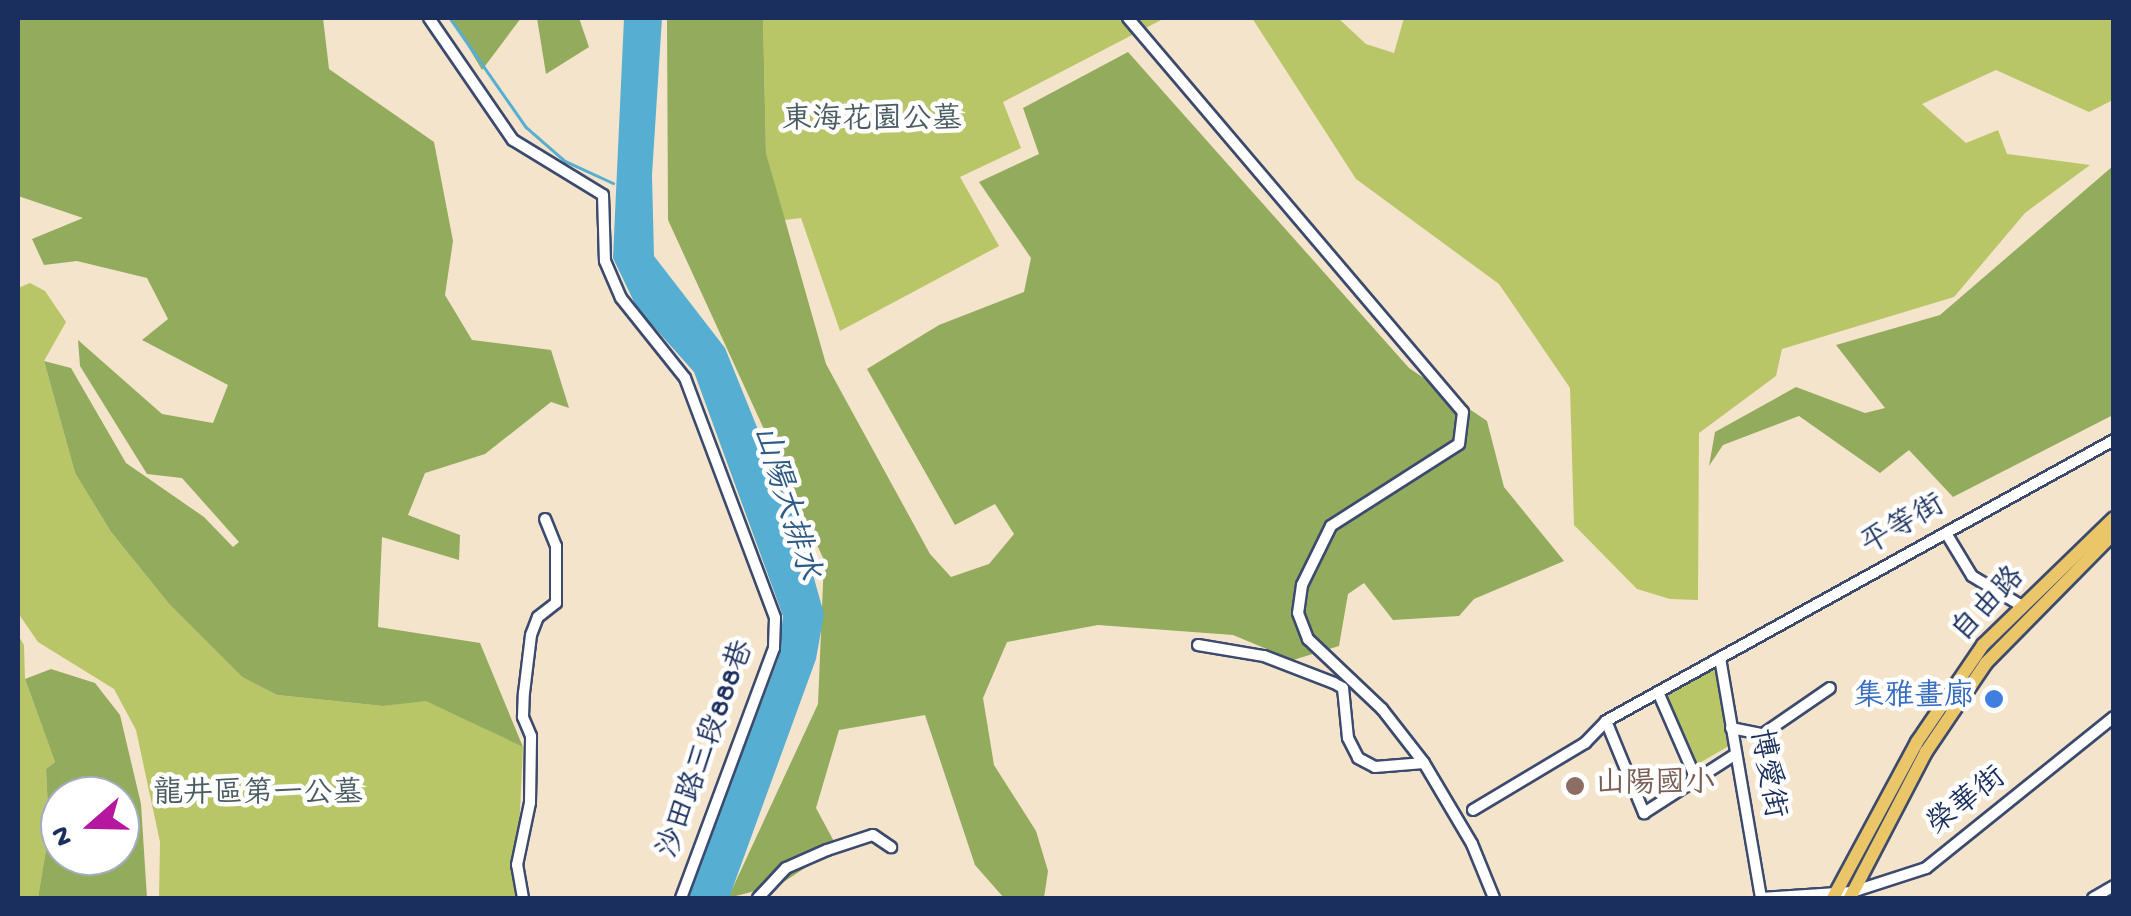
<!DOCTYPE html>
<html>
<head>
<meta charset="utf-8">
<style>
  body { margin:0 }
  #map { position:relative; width:2131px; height:916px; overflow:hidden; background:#f5e4cc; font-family:"Gochi Hand","LXGW WenKai TC",sans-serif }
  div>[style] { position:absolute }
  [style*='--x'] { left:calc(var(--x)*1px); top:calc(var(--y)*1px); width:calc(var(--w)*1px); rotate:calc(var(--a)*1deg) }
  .green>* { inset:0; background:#b8c668 }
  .forest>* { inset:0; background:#92ab5c }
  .water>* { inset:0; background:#56aed3 }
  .stream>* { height:2.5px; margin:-1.25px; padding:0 1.25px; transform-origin:1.25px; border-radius:1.25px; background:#56aed3 }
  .roads { filter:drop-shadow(2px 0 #3c4a6e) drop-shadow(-2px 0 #3c4a6e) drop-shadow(0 2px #3c4a6e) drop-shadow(0 -2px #3c4a6e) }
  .minor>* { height:10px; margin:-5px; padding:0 5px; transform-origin:5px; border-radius:5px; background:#fff }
  .major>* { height:12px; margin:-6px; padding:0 6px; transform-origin:6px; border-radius:6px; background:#ebc669 }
  .dots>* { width:28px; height:28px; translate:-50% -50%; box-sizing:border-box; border:5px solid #fff; border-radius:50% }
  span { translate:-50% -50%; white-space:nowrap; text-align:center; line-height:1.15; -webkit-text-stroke:9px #fff; paint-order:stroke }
  .park-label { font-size:30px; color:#4a5c61 }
  .street-label { font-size:30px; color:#1b2f5e }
  .shop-label { font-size:30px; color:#366cbe }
  .right { translate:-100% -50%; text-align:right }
  .education-label { font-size:30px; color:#785e54 }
  .left { translate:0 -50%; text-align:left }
  .water-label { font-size:32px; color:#305b87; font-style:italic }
  .frame { position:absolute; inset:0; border:20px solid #1b2f5e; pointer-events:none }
  .north { position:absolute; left:40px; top:776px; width:100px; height:100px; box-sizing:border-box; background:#fff; border:2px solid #a4acbf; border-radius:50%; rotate:250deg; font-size:28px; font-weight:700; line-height:40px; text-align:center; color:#1b2f5e }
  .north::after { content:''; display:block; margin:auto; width:35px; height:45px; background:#b5179e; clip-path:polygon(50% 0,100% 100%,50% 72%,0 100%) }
</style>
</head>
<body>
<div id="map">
  <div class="green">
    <div style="clip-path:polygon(763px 18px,1165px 18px,1003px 102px,1021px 148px,960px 177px,999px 246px,840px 331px,801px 218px,784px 220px,766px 153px)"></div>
    <div style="clip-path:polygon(1252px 18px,1338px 18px,1366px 44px,1394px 53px,1404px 18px,2113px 18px,2113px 100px,2089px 112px,1996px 70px,1922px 104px,1966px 143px,1998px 130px,2007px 154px,2090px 165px,2025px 213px,1954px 297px,1782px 349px,1776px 376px,1699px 433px,1698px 600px,1670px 599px,1637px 589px,1574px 525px,1570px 388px,1499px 284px,1356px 179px)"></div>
    <div style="clip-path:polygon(30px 283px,45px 291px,66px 322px,44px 361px,75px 473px,111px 532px,170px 605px,242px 677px,277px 695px,383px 706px,426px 700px,523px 747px,516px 898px,159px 898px,160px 842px,136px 730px,114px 689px,38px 642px,18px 613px,18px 288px)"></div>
    <div style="clip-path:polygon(18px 635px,24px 645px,25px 679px,55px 762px,46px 769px,49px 831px,38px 898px,18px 898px)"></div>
    <div style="clip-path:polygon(1719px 665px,1734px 743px,1696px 765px,1664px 697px)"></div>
  </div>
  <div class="forest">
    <div style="clip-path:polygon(18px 18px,323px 18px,329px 69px,434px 142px,453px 241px,445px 295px,472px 340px,551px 350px,569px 408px,551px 402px,485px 454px,425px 473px,408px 515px,460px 535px,459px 560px,382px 537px,378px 627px,480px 643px,523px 747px,426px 701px,383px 706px,277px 695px,242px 677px,170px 605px,111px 532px,75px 473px,44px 361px,71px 368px,126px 463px,204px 517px,233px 547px,239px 542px,182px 478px,147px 474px,80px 366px,78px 340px,162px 414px,213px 423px,228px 385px,142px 340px,168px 319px,147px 278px,77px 261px,44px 265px,32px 239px,83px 218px,18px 196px)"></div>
    <div style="clip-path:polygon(451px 18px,521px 18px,482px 70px)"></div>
    <div style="clip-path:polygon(537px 18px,579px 18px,589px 47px,546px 74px)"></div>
    <div style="clip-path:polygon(667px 18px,763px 18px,766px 153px,826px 364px,930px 554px,951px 577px,989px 564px,1014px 534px,995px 504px,955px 525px,867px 369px,939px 325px,1024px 292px,1031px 258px,979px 182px,1039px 154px,1023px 108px,1128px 52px,1409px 368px,1487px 421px,1504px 487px,1564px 561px,1474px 599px,1459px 616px,1393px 620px,1364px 583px,1348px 594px,1339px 646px,1293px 660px,1233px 635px,1098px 625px,1007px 642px,983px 698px,994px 765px,1036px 831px,1048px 871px,1044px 898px,1004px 898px,975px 865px,925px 715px,839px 730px,816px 808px,837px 847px,779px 885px,728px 898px,818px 704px,824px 560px,668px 220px)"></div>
    <div style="clip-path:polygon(2113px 166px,2113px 415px,1953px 497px,1909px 450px,1880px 473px,1799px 416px,1723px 445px,1709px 466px,1715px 432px,1796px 387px,1865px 413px,1885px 408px,1836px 345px,1940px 315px)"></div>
    <div style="clip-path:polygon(evenodd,51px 669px,95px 683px,120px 715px,141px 804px,147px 898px,38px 898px,49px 831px,46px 769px,55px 762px,25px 679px,51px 669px,120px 796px,120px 856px,60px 856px,60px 796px,120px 796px)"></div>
  </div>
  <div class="water">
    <div style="clip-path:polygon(624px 18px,662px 18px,652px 175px,654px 256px,725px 348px,805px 546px,824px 614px,816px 659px,729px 898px,687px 898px,778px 659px,783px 616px,694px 372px,637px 308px,613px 258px)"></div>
  </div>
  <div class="stream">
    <div style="--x:450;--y:18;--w:133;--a:55.1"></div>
    <div style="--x:526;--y:127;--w:52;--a:41.1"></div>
    <div style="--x:565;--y:161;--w:53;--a:24.6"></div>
  </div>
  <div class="roads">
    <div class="minor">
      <div style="--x:429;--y:18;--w:148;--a:55.5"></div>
      <div style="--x:513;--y:140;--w:105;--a:31.4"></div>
      <div style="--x:603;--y:195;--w:66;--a:88.3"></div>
      <div style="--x:605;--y:261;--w:40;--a:66.6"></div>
      <div style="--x:621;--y:298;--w:102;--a:51.3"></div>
      <div style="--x:685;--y:378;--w:256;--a:69.4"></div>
      <div style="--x:775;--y:618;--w:30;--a:92"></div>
      <div style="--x:774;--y:648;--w:267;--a:110.4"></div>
      <div style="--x:1128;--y:18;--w:517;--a:49.63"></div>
      <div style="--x:1463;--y:412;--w:32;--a:97"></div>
      <div style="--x:1459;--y:444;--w:152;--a:147.4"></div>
      <div style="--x:1331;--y:526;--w:66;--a:116.2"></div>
      <div style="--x:1302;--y:585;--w:28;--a:98"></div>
      <div style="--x:1298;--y:613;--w:28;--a:69"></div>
      <div style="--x:1308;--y:639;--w:102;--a:43.4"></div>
      <div style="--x:1382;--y:709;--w:68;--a:52.1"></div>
      <div style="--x:1424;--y:763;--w:94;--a:59.3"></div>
      <div style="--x:1472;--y:844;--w:58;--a:67.8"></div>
      <div style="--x:1946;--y:533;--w:50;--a:58.8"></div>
      <div style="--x:1972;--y:576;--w:58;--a:31"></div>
      <div style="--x:1198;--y:645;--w:67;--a:9.5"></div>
      <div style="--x:1264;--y:656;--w:75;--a:21.1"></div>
      <div style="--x:1334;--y:683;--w:10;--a:29"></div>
      <div style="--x:1343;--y:688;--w:50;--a:84.3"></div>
      <div style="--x:1348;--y:738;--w:22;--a:63"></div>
      <div style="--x:1358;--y:758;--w:19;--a:28"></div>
      <div style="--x:1375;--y:767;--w:49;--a:-4.7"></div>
      <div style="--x:1720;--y:658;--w:243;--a:80.3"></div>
      <div style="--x:1761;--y:898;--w:91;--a:-3.8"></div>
      <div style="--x:1852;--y:892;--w:78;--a:-18"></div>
      <div style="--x:1926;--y:868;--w:241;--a:-38.8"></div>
      <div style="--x:1658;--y:692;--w:95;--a:66.4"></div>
      <div style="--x:1606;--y:721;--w:100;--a:67.6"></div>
      <div style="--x:1644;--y:813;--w:109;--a:-32.7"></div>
      <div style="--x:1731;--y:728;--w:33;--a:11"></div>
      <div style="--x:1763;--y:734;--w:81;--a:-34.5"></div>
      <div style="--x:1473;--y:810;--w:131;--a:-30.9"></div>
      <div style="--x:1585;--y:743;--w:30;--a:-46"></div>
      <div style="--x:1606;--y:721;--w:581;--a:-28.95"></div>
      <div style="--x:523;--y:898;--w:34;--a:-100"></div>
      <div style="--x:517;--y:865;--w:63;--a:-78.2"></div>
      <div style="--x:530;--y:803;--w:67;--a:-89.1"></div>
      <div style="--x:531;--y:736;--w:21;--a:-113"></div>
      <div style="--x:523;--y:717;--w:24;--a:-88"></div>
      <div style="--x:524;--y:693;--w:58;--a:-83.1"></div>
      <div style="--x:531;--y:635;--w:19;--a:-69"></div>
      <div style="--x:538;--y:617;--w:23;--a:-38"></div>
      <div style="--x:556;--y:603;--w:57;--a:-90"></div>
      <div style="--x:556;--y:546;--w:29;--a:-112"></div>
      <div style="--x:758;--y:898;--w:41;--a:-47"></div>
      <div style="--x:786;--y:868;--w:45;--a:-23.7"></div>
      <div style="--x:827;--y:850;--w:48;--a:-18.1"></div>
      <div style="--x:873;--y:835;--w:22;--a:34"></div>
      <div style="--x:2093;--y:898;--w:24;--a:-30"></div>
    </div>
    <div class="major">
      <div style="--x:1833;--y:898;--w:177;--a:-61.7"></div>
      <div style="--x:1917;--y:742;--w:117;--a:-55.8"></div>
      <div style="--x:1983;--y:645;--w:182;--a:-44.1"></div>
      <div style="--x:1850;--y:898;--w:165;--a:-62.5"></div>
      <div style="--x:1926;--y:752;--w:107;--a:-56"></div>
      <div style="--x:1986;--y:663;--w:182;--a:-45.4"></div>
    </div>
  </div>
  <div class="dots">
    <div style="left:1994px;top:699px;background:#3f7fe0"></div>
    <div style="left:1575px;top:786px;background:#8d6e63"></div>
  </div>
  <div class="park-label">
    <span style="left:872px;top:122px">東海花園公墓</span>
    <span style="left:258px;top:796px">龍井區第一公墓</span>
  </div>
  <div class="street-label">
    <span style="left:1904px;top:527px;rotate:-30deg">平等街</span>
    <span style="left:1990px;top:606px;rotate:-47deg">自由路</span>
    <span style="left:708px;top:750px;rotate:-70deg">沙田路三段888巷</span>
    <span style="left:1765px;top:774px;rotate:80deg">博愛街</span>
    <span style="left:1968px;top:803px;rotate:-38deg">榮華街</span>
  </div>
  <div class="shop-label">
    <span class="right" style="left:1974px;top:699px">集雅畫廊</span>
  </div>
  <div class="education-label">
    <span class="left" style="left:1595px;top:786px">山陽國小</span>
  </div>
  <div class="water-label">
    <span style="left:784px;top:503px;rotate:73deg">山陽大排水</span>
  </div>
  <div class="frame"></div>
  <div class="north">N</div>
</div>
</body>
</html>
